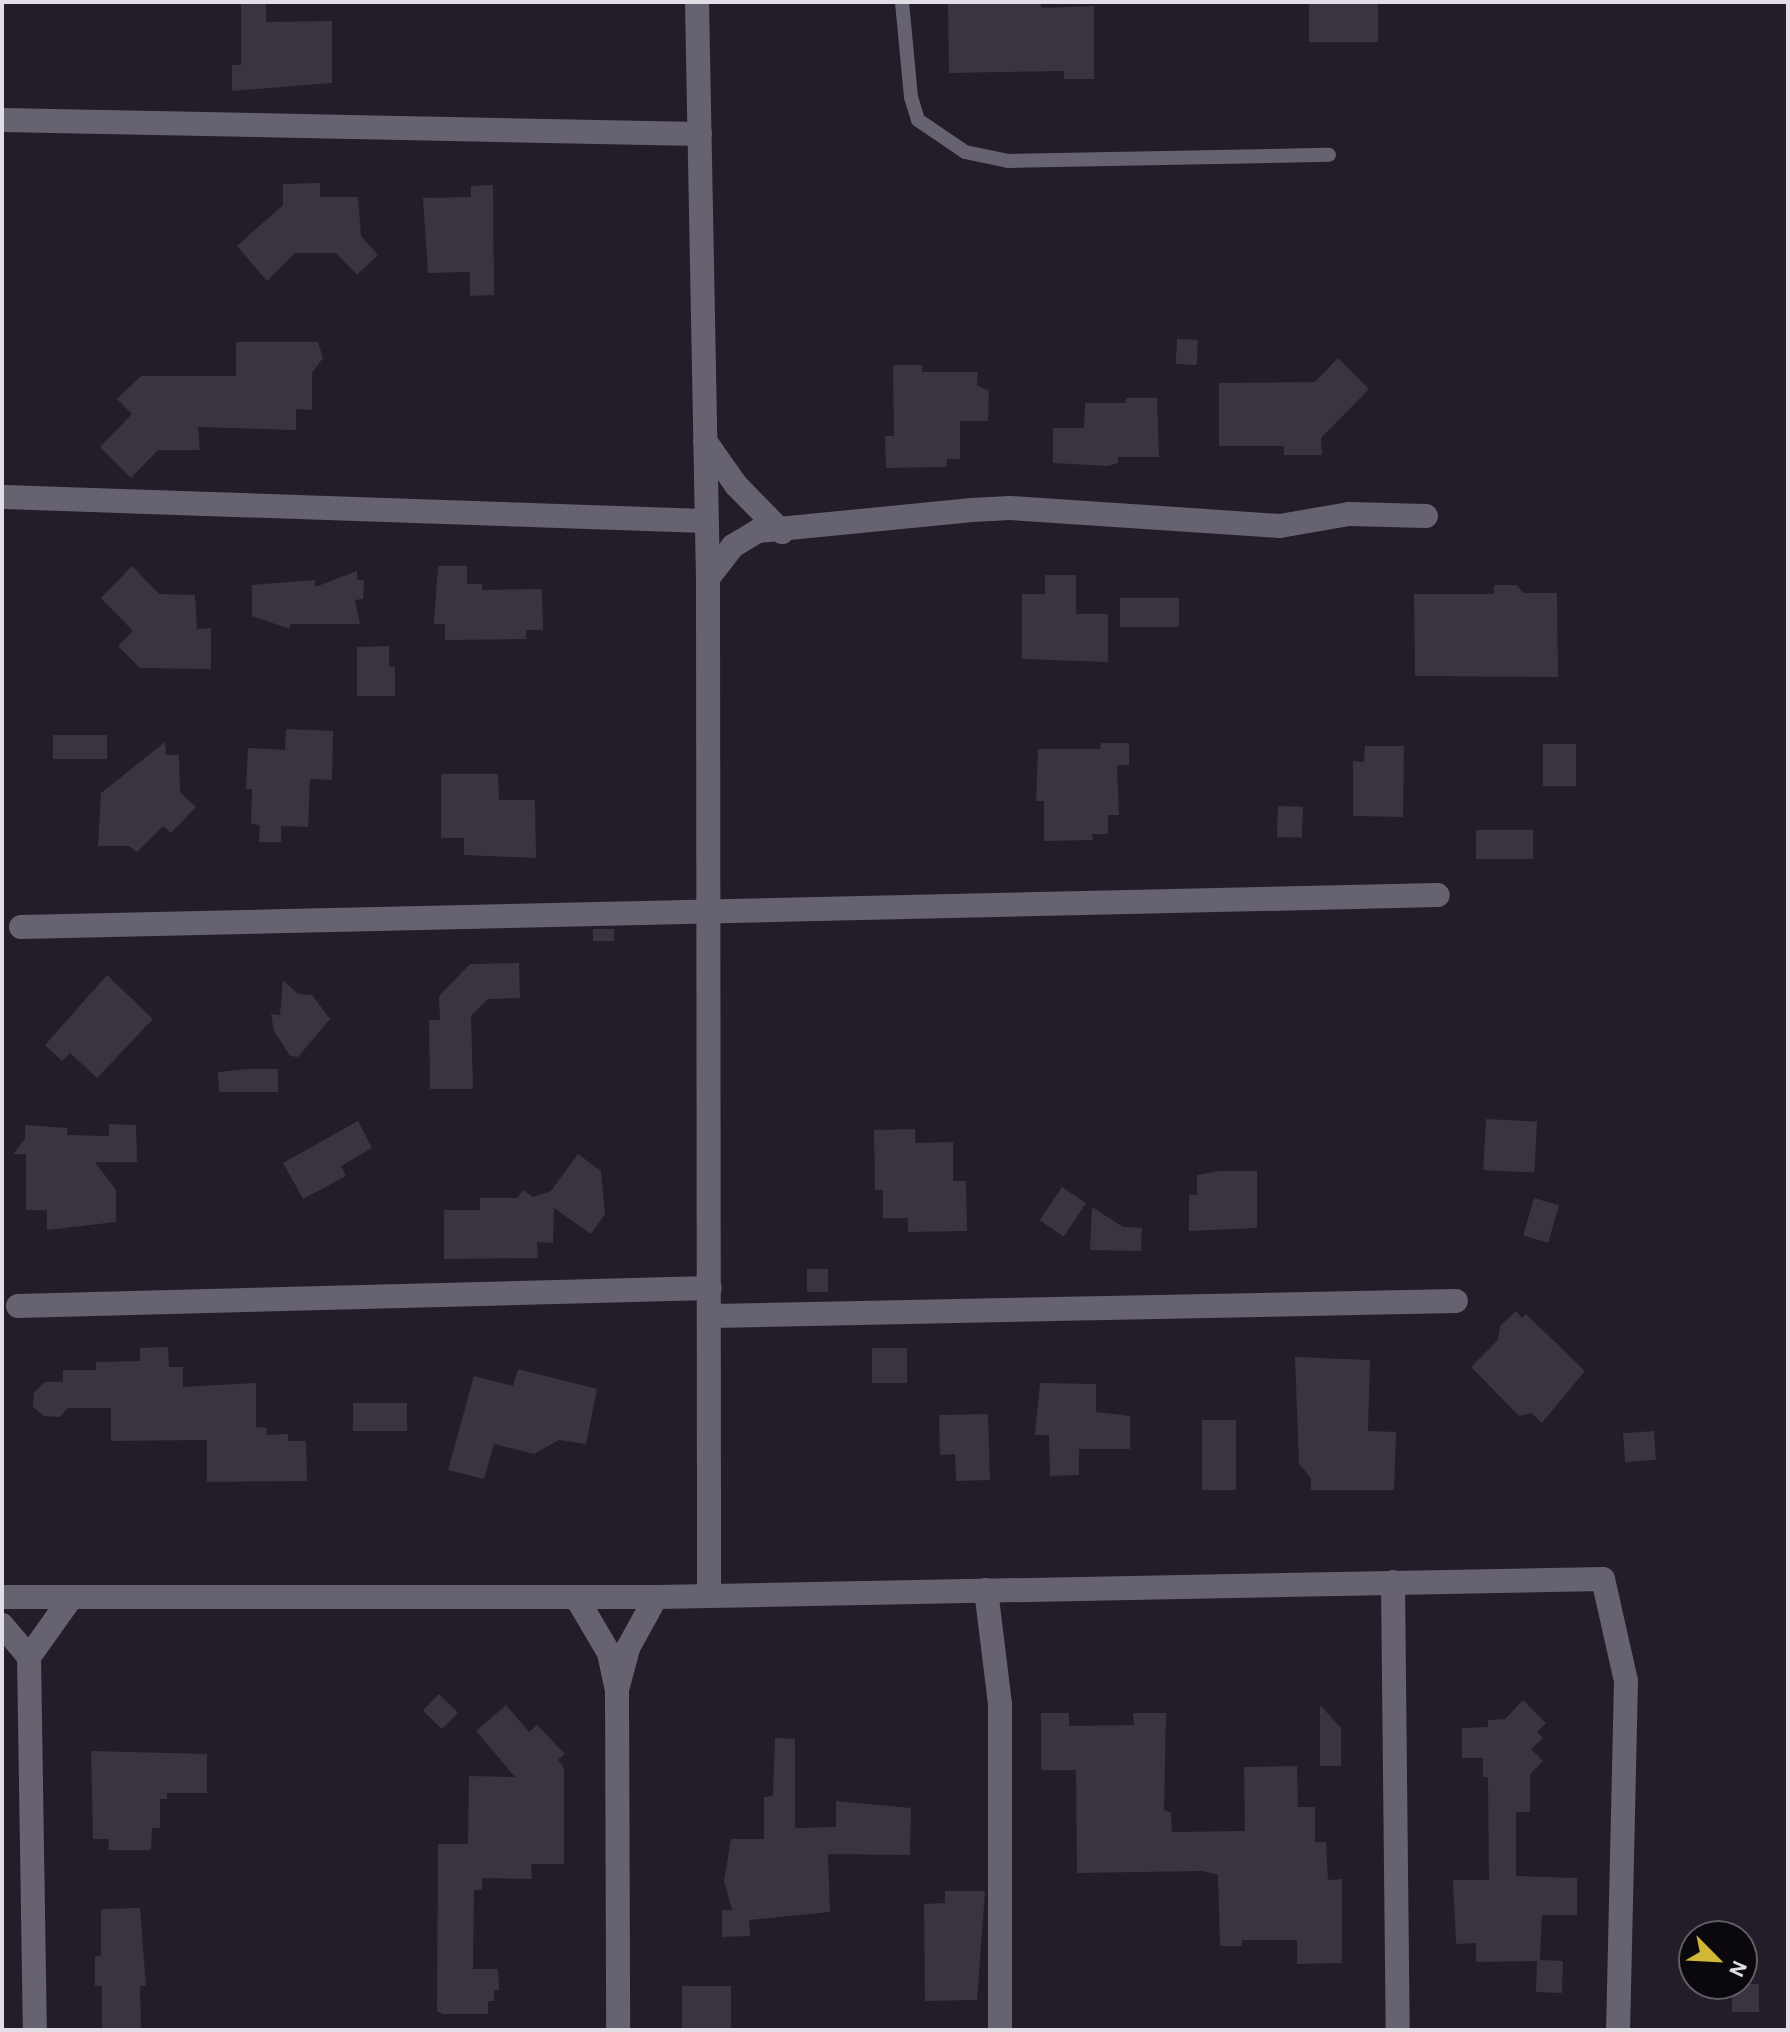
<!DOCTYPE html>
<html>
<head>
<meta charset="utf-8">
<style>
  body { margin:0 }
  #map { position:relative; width:1790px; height:2032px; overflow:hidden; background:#221d28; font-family:"Alegreya Sans",sans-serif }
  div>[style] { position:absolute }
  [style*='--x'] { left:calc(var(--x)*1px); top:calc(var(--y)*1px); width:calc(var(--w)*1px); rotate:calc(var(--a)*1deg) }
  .building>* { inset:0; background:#393440; transform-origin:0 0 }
  .lane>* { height:14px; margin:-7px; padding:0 7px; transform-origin:7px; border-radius:7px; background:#67626f }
  .street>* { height:24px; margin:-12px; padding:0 12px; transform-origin:12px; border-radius:12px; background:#67626f }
  .secondary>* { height:24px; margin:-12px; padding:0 12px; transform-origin:12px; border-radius:12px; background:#67626f }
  span { translate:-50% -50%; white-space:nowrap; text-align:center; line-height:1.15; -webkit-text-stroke:6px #0a080d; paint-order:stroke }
  .frame { position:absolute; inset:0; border:4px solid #e2dee6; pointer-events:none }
  .north { position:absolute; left:1678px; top:1920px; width:80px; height:80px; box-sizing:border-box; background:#0a080d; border:2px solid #605e64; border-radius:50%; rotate:114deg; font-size:22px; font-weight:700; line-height:32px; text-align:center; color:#e2dee6 }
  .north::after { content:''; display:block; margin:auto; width:28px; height:36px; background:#d0b836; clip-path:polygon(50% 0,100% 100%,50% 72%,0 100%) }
</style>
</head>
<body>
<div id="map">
  <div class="building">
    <div style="clip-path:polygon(241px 2px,266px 2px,266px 22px,332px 21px,332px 83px,232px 91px,232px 65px,241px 65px)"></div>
    <div style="clip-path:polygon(1039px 2px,1042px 8px,1094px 6px,1094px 79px,1064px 79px,1064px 71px,949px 73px,948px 4px)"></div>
    <div style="left:1309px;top:2px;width:69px;height:40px"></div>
    <div style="clip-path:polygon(320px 183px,320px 197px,358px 197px,361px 236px,378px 255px,357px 275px,336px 253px,295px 253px,267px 281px,237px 246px,283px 205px,283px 184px)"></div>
    <div style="clip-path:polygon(493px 185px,494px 295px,470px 296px,470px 272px,428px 273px,423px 198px,471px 197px,471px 186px)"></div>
    <div style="left:1177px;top:339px;width:21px;height:25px;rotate:3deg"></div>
    <div style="clip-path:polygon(236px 342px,318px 342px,323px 358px,312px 373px,312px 410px,296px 409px,296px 430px,198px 427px,200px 450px,158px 450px,131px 478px,100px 447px,132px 414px,117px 399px,141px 376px,236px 376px)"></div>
    <div style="clip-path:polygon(1338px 358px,1369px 389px,1321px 438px,1322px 455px,1284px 455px,1284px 446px,1219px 446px,1219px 383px,1315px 382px)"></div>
    <div style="clip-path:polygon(893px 365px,922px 365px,922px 372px,978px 372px,977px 385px,989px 391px,988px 421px,960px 421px,960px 459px,947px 459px,947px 467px,886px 468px,885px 436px,894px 436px)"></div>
    <div style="clip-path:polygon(1126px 398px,1157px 398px,1159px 457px,1118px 457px,1118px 463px,1108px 466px,1053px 463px,1053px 428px,1084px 428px,1085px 403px,1126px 403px)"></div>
    <div style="clip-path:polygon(132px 566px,159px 594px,195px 595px,197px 629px,211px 628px,211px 669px,140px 668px,118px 646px,133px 631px,101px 598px)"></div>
    <div style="clip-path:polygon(438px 566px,467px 566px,467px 584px,482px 584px,482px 590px,542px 589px,543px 630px,526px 630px,526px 639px,445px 640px,445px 624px,434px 624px)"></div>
    <div style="clip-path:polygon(357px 571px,357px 580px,364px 580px,363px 599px,355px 600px,360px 624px,290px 624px,290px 629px,252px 616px,252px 585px,315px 580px,315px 587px)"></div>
    <div style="clip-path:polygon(1045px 575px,1076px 575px,1076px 614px,1108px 614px,1108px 662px,1022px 659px,1022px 594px,1045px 594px)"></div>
    <div style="clip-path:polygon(1494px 585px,1517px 585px,1523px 593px,1557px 593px,1558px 677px,1415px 676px,1414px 594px,1494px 594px)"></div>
    <div style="left:1120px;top:598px;width:59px;height:29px"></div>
    <div style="clip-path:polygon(389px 646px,389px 667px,395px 667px,395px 696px,357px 696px,357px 647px)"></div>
    <div style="clip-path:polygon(286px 729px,333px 731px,332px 780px,310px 779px,308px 827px,281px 826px,281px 842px,259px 842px,260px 825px,251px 824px,252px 789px,246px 789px,248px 748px,285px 750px)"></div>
    <div style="left:107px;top:735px;width:24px;height:54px;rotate:90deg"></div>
    <div style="clip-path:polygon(165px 742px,166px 755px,179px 755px,180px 792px,196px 807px,171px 833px,163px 826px,137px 852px,129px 846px,98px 846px,101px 793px)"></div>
    <div style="clip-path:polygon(1101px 743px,1129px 743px,1129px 765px,1117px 765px,1119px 815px,1108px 815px,1108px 834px,1092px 834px,1093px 840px,1044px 841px,1044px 801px,1036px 801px,1038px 749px,1100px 749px)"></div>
    <div style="left:1543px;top:744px;width:33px;height:42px"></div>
    <div style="clip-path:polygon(1365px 746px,1404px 746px,1403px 817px,1353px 816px,1353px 761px,1364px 762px)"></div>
    <div style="clip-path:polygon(441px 774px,498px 774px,499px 800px,535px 800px,536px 858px,464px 855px,464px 838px,441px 838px)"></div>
    <div style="left:1278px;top:806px;width:25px;height:31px;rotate:2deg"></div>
    <div style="left:1476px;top:830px;width:57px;height:29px"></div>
    <div style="left:593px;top:929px;width:21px;height:12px"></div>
    <div style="clip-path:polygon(519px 963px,520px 998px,488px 999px,471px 1016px,473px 1089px,430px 1089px,429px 1020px,440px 1020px,439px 996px,470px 964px)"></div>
    <div style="clip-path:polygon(107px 975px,153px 1019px,97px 1078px,70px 1053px,62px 1061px,45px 1045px)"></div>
    <div style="clip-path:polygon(283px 980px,298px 994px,312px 995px,330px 1019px,298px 1057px,290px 1056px,274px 1031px,271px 1014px,280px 1015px)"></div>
    <div style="clip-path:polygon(248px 1069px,278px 1069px,278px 1092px,219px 1092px,218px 1072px)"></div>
    <div style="left:1486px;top:1119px;width:51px;height:51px;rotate:3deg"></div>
    <div style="clip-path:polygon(358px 1121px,372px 1148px,341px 1166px,346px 1176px,303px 1199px,283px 1163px)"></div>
    <div style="clip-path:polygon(109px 1124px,136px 1125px,137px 1162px,95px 1162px,116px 1190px,116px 1222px,47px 1230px,47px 1210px,26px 1210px,26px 1154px,13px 1154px,25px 1139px,25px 1125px,67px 1128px,67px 1135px,109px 1136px)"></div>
    <div style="clip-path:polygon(915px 1129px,915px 1143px,953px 1142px,953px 1181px,966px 1181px,967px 1231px,908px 1232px,908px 1218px,883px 1218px,883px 1190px,875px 1190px,874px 1130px)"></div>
    <div style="clip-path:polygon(578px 1154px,601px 1171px,605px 1214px,591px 1234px,554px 1208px,553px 1243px,537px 1242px,538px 1258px,444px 1259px,444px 1210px,480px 1210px,480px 1198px,517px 1198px,523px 1190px,533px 1197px,551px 1191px)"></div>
    <div style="clip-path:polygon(1219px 1171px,1257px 1171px,1257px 1228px,1189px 1231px,1189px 1195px,1197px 1195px,1197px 1175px)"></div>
    <div style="left:1062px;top:1187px;width:29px;height:40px;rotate:34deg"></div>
    <div style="left:1534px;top:1198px;width:26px;height:39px;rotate:16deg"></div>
    <div style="clip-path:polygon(1092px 1207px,1123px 1227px,1142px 1228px,1141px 1251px,1090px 1250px)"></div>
    <div style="left:807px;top:1269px;width:21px;height:23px"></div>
    <div style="clip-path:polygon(1516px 1311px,1522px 1318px,1526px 1314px,1585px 1371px,1542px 1423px,1531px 1413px,1519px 1416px,1471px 1367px,1498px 1340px,1500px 1326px)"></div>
    <div style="clip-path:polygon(168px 1347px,169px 1367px,183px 1367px,183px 1387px,256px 1383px,256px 1427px,267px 1428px,266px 1435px,288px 1434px,288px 1441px,306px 1441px,307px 1481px,207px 1482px,207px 1440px,111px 1441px,111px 1408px,68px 1408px,60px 1417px,44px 1416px,33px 1407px,34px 1392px,45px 1382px,63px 1382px,63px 1370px,96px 1370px,96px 1362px,140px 1361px,140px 1348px)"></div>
    <div style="left:872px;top:1348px;width:35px;height:35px"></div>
    <div style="clip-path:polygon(1295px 1357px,1370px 1360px,1368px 1431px,1396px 1432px,1394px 1490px,1311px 1490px,1311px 1478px,1299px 1464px)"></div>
    <div style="clip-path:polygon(518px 1369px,597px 1389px,586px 1444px,559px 1440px,534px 1454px,494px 1444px,484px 1479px,448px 1470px,474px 1376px,513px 1386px)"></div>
    <div style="clip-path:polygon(1040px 1383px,1096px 1384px,1096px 1412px,1130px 1416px,1130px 1449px,1079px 1449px,1079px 1475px,1050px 1476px,1049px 1435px,1035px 1435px)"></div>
    <div style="left:353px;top:1403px;width:54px;height:28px"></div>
    <div style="clip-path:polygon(988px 1414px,990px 1480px,956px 1481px,955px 1454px,940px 1455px,939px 1415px)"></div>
    <div style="left:1202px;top:1420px;width:34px;height:70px"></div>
    <div style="left:1654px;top:1431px;width:29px;height:31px;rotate:86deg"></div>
    <div style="left:439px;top:1694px;width:27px;height:23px;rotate:45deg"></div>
    <div style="clip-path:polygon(1523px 1700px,1546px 1723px,1537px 1732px,1543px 1738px,1531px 1749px,1543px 1761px,1530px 1774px,1530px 1812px,1516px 1812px,1516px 1876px,1577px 1878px,1577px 1915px,1542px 1915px,1540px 1960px,1563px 1961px,1562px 1993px,1536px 1992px,1537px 1961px,1476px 1962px,1476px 1943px,1456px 1944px,1453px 1880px,1489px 1880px,1488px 1777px,1483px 1777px,1483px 1758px,1462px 1758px,1462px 1728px,1488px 1727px,1488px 1720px,1505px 1719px)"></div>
    <div style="clip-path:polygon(506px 1705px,529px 1732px,537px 1725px,565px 1754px,558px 1760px,564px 1768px,564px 1864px,531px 1864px,532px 1879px,482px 1878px,482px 1890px,474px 1890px,473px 1969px,498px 1969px,499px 1990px,494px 1990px,494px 2001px,488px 2001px,488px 2014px,443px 2014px,437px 2011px,438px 1844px,468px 1844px,469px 1776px,515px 1777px,476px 1731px)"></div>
    <div style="clip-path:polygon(1320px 1705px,1341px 1728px,1341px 1766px,1320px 1766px)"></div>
    <div style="clip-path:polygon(1041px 1713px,1069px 1713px,1069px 1726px,1134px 1725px,1133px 1713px,1166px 1713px,1164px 1810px,1171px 1813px,1172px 1832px,1245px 1831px,1244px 1767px,1297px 1766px,1298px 1807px,1315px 1807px,1315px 1842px,1326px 1842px,1328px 1880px,1342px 1879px,1342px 1963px,1297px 1964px,1297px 1940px,1242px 1940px,1242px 1946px,1220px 1946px,1218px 1875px,1203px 1871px,1077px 1873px,1076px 1770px,1041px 1770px)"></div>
    <div style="clip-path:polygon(775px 1738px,795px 1739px,795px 1828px,836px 1827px,836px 1801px,911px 1808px,910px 1855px,828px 1854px,830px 1912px,749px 1920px,750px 1936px,722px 1937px,722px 1910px,732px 1910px,724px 1881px,731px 1839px,764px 1839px,764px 1797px,773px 1796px)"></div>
    <div style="clip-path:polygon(91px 1751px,207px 1754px,207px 1793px,167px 1793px,167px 1799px,160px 1799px,160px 1828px,152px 1828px,151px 1850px,108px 1850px,109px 1839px,93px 1839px)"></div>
    <div style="clip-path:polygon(945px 1891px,985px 1891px,977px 2000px,925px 2001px,924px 1904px,945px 1903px)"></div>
    <div style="clip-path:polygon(140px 1908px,146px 1986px,140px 1986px,141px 2030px,102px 2030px,102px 1986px,95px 1986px,95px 1956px,101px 1956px,101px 1909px)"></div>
    <div style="left:1732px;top:1984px;width:27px;height:28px"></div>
    <div style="left:682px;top:1986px;width:49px;height:44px"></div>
  </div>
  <div class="lane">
    <div style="--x:902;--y:2;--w:95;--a:84.6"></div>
    <div style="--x:911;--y:97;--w:24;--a:73"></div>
    <div style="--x:918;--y:120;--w:57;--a:34.2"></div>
    <div style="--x:965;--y:152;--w:45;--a:11.6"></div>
    <div style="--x:1009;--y:161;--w:320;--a:-1.1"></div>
  </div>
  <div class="street">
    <div style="--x:2;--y:120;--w:698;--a:1.15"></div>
    <div style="--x:705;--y:441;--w:54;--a:54.8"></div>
    <div style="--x:736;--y:485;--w:66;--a:45.6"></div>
    <div style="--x:4;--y:497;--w:702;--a:1.96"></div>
    <div style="--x:708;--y:578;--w:41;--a:-52"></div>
    <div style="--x:733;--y:546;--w:29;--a:-31"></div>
    <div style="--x:758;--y:531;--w:215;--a:-5.6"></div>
    <div style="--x:972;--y:510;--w:38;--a:-3"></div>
    <div style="--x:1010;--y:508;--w:271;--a:3.8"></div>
    <div style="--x:1280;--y:526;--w:70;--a:-9.9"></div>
    <div style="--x:1349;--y:514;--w:77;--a:1.5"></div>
    <div style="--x:21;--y:927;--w:1417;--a:-1.29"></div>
    <div style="--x:18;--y:1306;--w:692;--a:-1.49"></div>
    <div style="--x:710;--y:1316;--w:746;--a:-1.15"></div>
    <div style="--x:1603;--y:1579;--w:105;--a:77.3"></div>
    <div style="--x:1626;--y:1681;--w:349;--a:91.3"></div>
    <div style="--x:1393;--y:1582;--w:448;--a:89.4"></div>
    <div style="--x:986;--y:1590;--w:115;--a:83"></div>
    <div style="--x:1000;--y:1704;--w:326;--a:90"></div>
    <div style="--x:576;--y:1597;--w:65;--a:59.5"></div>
    <div style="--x:609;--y:1653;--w:38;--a:78"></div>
    <div style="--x:617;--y:1690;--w:340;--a:89.8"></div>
    <div style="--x:2;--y:1625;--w:42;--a:49.8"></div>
    <div style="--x:29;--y:1657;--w:373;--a:89.1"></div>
    <div style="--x:29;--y:1657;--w:72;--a:-54.6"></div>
    <div style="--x:618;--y:1686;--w:39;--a:-75"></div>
    <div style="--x:628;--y:1648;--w:58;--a:-61.2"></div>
  </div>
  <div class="secondary">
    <div style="--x:697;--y:2;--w:576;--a:88.91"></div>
    <div style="--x:708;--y:578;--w:1017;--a:89.94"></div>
    <div style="--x:2;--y:1597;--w:654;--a:0"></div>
    <div style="--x:656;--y:1597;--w:947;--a:-1.09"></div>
  </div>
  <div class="frame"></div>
  <div class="north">N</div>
</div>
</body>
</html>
